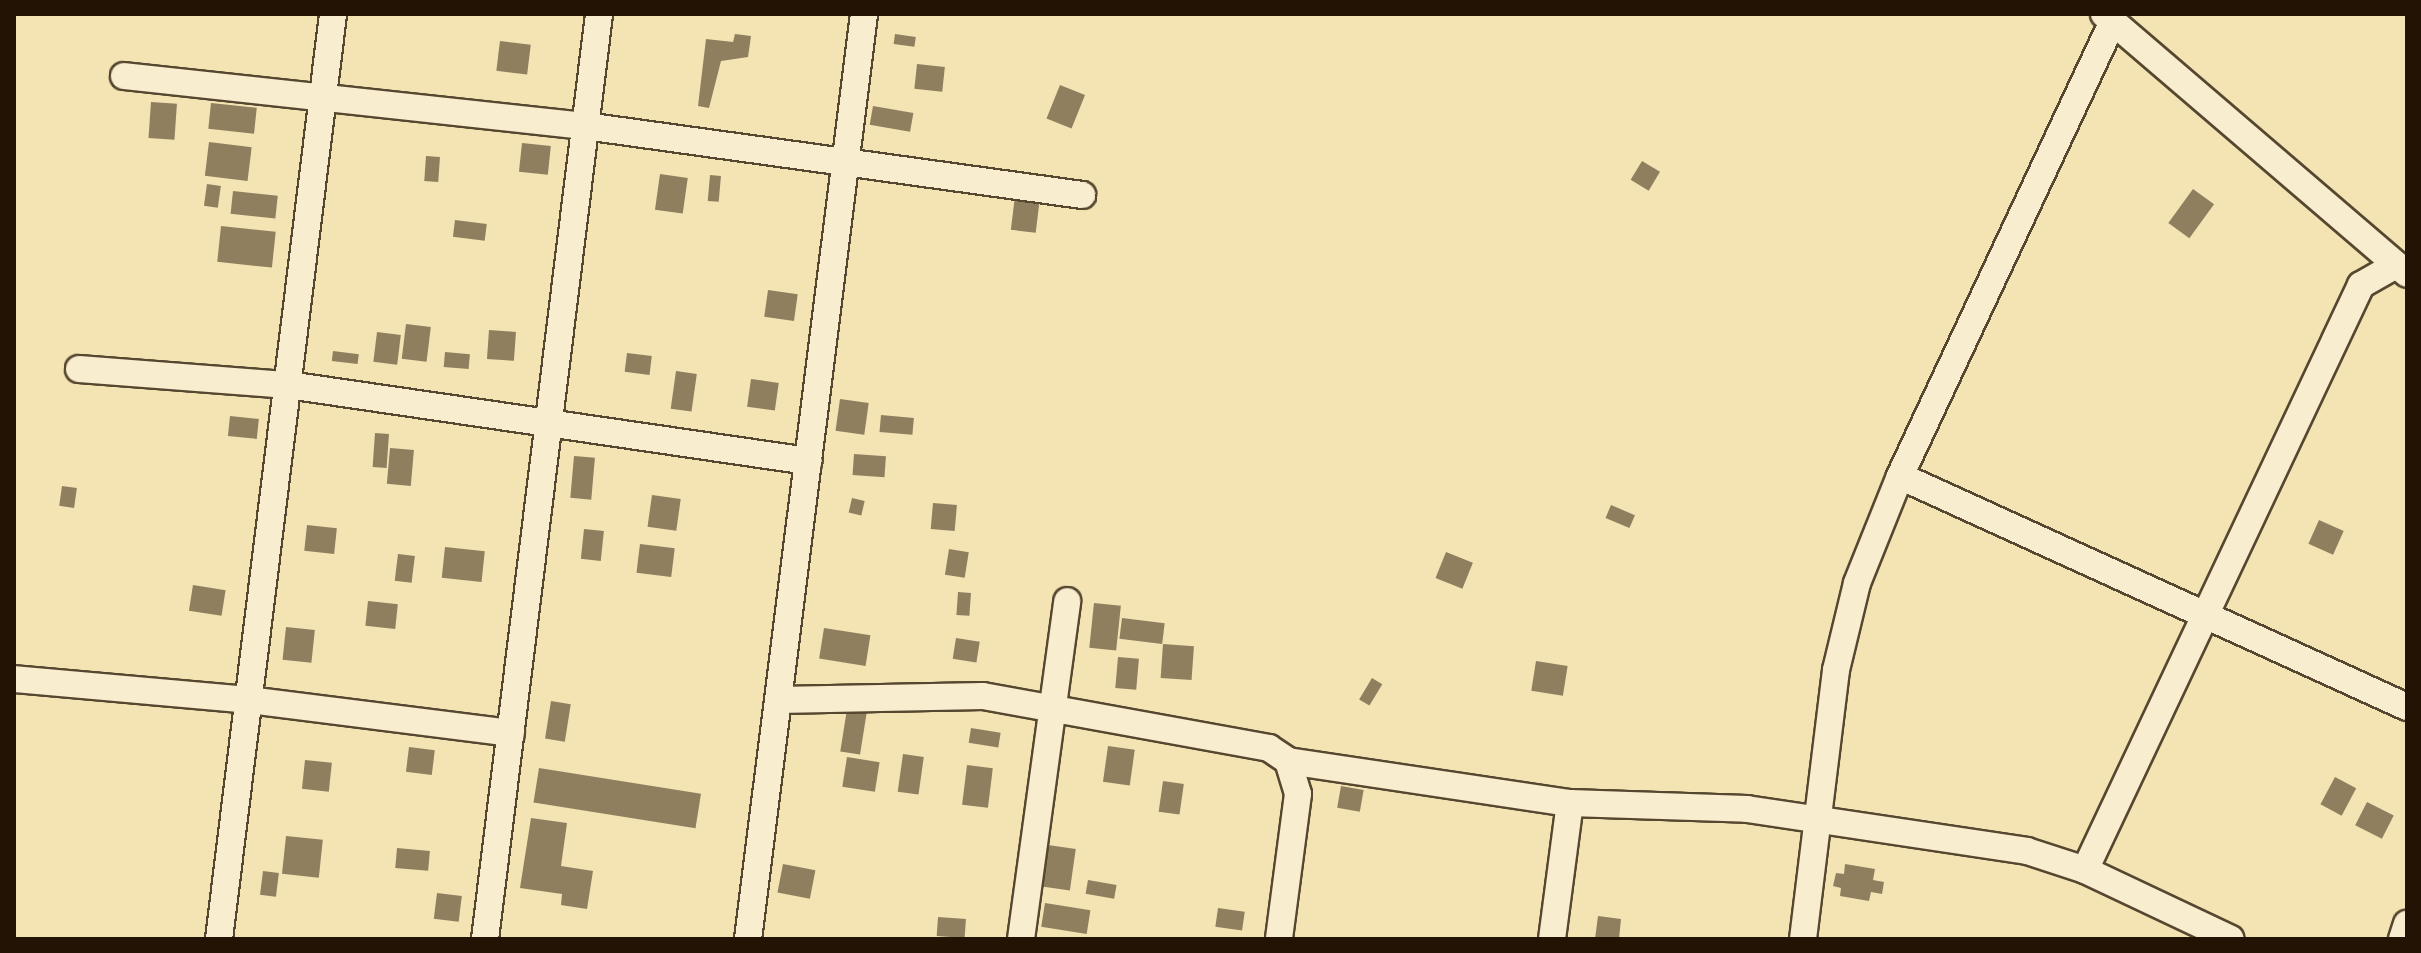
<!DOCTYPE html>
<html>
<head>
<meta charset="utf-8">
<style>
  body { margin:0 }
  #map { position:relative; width:2421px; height:953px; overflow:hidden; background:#f4e3b3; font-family:"IM FELL English",serif }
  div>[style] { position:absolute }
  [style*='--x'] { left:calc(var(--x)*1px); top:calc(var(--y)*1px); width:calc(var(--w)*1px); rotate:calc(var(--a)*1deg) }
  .building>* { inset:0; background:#8f7f5f; transform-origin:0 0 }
  .roads { filter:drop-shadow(2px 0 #564730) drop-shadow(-2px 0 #564730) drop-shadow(0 2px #564730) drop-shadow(0 -2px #564730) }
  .street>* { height:26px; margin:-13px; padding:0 13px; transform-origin:13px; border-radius:13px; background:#f8edce }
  span { translate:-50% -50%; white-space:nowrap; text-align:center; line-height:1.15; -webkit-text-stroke:8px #f8edce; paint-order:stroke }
  .frame { position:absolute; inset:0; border:16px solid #221304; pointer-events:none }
</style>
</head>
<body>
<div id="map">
  <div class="building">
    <div style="clip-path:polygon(735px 34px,751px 36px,748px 57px,721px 61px,709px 108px,698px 106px,706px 39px,733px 42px)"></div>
    <div style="left:895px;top:34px;width:21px;height:10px;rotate:8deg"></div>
    <div style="left:500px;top:41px;width:31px;height:30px;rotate:7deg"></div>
    <div style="left:917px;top:64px;width:28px;height:25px;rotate:6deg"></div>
    <div style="left:1060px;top:85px;width:27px;height:36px;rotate:22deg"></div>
    <div style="left:151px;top:102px;width:26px;height:36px;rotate:4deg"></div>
    <div style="left:211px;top:103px;width:46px;height:26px;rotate:6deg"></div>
    <div style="left:873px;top:106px;width:41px;height:19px;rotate:10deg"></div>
    <div style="left:209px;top:142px;width:43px;height:34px;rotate:7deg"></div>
    <div style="left:522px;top:143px;width:29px;height:29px;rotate:6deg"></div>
    <div style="left:426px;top:156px;width:14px;height:25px;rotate:4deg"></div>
    <div style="left:1642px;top:161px;width:21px;height:22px;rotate:31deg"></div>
    <div style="left:660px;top:174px;width:28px;height:36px;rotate:8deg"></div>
    <div style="left:710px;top:175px;width:11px;height:26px;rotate:5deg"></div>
    <div style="left:207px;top:184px;width:14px;height:22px;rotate:8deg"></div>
    <div style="left:2193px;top:189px;width:26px;height:42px;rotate:36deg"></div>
    <div style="left:233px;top:191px;width:45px;height:23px;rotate:6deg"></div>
    <div style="left:1015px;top:196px;width:25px;height:34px;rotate:7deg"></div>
    <div style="left:455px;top:220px;width:32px;height:17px;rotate:7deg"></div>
    <div style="left:221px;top:226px;width:55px;height:36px;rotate:6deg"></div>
    <div style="left:768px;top:290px;width:30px;height:27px;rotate:8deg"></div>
    <div style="left:406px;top:324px;width:25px;height:35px;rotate:7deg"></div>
    <div style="left:489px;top:330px;width:27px;height:29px;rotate:4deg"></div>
    <div style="left:377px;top:332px;width:24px;height:30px;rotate:7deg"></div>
    <div style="left:333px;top:351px;width:26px;height:10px;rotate:7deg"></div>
    <div style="left:445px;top:352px;width:25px;height:15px;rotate:5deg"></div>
    <div style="left:627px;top:353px;width:25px;height:19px;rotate:7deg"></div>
    <div style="left:676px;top:371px;width:21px;height:38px;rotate:8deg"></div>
    <div style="left:751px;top:379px;width:28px;height:28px;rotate:8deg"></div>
    <div style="left:840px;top:399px;width:29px;height:32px;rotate:8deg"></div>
    <div style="left:881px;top:415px;width:33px;height:17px;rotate:5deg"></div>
    <div style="left:230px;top:416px;width:29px;height:20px;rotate:6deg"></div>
    <div style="left:375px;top:433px;width:14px;height:34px;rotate:4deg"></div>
    <div style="left:390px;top:448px;width:24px;height:36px;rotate:5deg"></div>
    <div style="left:854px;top:454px;width:32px;height:21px;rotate:4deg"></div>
    <div style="left:574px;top:456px;width:21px;height:42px;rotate:5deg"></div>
    <div style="left:62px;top:486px;width:15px;height:20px;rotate:8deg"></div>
    <div style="left:652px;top:495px;width:29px;height:32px;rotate:8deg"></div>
    <div style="left:852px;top:498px;width:13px;height:15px;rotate:13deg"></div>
    <div style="left:933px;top:503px;width:24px;height:26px;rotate:5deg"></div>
    <div style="left:1611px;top:505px;width:26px;height:14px;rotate:23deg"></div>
    <div style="left:2319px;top:520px;width:27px;height:26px;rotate:24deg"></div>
    <div style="left:307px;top:525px;width:30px;height:26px;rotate:6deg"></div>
    <div style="left:584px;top:529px;width:20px;height:30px;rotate:6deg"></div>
    <div style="left:640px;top:544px;width:35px;height:29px;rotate:7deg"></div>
    <div style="left:445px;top:547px;width:40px;height:31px;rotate:6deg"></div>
    <div style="left:949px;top:549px;width:20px;height:26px;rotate:9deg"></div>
    <div style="left:1446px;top:552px;width:29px;height:28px;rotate:22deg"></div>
    <div style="left:398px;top:554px;width:17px;height:27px;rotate:7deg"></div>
    <div style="left:193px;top:585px;width:33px;height:26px;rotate:9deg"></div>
    <div style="left:958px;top:592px;width:13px;height:23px;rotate:4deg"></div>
    <div style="left:368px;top:601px;width:30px;height:25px;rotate:6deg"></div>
    <div style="left:1094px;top:603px;width:27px;height:45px;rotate:6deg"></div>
    <div style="left:1122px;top:618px;width:43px;height:21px;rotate:7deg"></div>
    <div style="left:286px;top:627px;width:29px;height:33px;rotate:6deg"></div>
    <div style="left:824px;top:628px;width:47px;height:31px;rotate:9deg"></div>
    <div style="left:956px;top:638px;width:24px;height:21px;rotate:9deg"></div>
    <div style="left:1163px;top:644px;width:31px;height:34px;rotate:4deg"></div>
    <div style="left:1118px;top:657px;width:21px;height:31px;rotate:5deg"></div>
    <div style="left:1536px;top:661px;width:32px;height:30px;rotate:9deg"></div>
    <div style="left:1372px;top:678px;width:12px;height:25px;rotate:31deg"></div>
    <div style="left:551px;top:701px;width:20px;height:38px;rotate:9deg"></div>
    <div style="left:847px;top:709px;width:20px;height:43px;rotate:9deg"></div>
    <div style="left:971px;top:728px;width:30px;height:15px;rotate:9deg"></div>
    <div style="left:1108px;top:746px;width:27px;height:36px;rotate:8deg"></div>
    <div style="left:409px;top:747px;width:26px;height:25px;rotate:7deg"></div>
    <div style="left:903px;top:754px;width:21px;height:38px;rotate:8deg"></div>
    <div style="left:847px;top:757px;width:33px;height:30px;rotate:9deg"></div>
    <div style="left:305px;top:760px;width:27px;height:29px;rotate:6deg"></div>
    <div style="left:967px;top:765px;width:26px;height:40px;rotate:7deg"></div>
    <div style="left:539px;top:768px;width:164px;height:35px;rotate:9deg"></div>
    <div style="left:2335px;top:777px;width:24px;height:31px;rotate:28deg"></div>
    <div style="left:1163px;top:781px;width:21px;height:31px;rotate:8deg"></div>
    <div style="left:1341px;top:786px;width:23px;height:22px;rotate:10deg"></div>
    <div style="left:2367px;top:802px;width:30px;height:26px;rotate:27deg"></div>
    <div style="clip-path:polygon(531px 818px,567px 823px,561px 866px,593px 871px,587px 909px,561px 905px,562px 894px,520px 888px)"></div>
    <div style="left:286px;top:836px;width:37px;height:38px;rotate:6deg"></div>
    <div style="left:1048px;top:845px;width:28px;height:42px;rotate:8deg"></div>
    <div style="left:397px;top:848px;width:33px;height:20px;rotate:5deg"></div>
    <div style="left:783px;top:864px;width:33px;height:29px;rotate:11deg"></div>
    <div style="clip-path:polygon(1845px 864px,1875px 869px,1873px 880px,1884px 882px,1882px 894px,1871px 892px,1869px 901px,1840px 896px,1841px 888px,1833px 886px,1836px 873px,1844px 874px)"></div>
    <div style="left:263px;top:871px;width:16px;height:24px;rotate:7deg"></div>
    <div style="left:1088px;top:880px;width:29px;height:14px;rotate:10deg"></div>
    <div style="left:437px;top:893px;width:25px;height:26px;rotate:7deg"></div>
    <div style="left:1045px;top:903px;width:46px;height:24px;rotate:9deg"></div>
    <div style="left:1218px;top:908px;width:27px;height:19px;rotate:8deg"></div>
    <div style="clip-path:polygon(1598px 916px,1621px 919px,1619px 939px,1595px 939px)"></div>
    <div style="left:938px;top:917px;width:28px;height:19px;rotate:4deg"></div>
  </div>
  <div class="roads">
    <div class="street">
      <div style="--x:2104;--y:14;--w:399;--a:40.6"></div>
      <div style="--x:124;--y:76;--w:464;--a:6.2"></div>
      <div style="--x:585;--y:126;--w:502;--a:7.9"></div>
      <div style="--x:79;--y:369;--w:210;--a:4.4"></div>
      <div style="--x:288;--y:385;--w:526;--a:8.32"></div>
      <div style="--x:1900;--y:476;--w:557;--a:24.5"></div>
      <div style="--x:14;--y:679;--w:236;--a:5.1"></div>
      <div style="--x:249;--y:700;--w:264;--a:7.2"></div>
      <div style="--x:778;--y:700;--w:205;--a:-1.1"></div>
      <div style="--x:983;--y:696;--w:291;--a:10.3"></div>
      <div style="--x:1269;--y:748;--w:23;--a:34"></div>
      <div style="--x:1288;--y:761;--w:34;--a:73"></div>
      <div style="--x:1298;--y:794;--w:146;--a:97.5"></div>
      <div style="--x:1288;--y:761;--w:285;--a:8.5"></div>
      <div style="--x:1570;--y:803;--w:177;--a:1.9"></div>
      <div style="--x:1747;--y:809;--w:283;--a:8.5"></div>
      <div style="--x:2027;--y:851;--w:61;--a:18.1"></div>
      <div style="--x:2085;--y:870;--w:161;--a:25.3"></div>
      <div style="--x:2085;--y:870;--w:647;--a:-64.74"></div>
      <div style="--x:2361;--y:285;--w:40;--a:-29.7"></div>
      <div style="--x:219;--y:939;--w:932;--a:-82.97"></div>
      <div style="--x:485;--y:939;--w:932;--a:-82.97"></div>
      <div style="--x:748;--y:939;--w:932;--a:-82.85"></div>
      <div style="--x:1021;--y:939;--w:341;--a:-82.2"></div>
      <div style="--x:1552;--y:939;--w:137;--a:-82.5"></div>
      <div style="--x:1803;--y:939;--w:271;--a:-83"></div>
      <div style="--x:1836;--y:670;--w:89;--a:-76.4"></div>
      <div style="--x:1857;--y:583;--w:115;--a:-68.1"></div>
      <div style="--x:1900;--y:476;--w:502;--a:-64.91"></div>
      <div style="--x:2402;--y:939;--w:16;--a:-72"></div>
    </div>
  </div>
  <div class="frame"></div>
</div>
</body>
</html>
